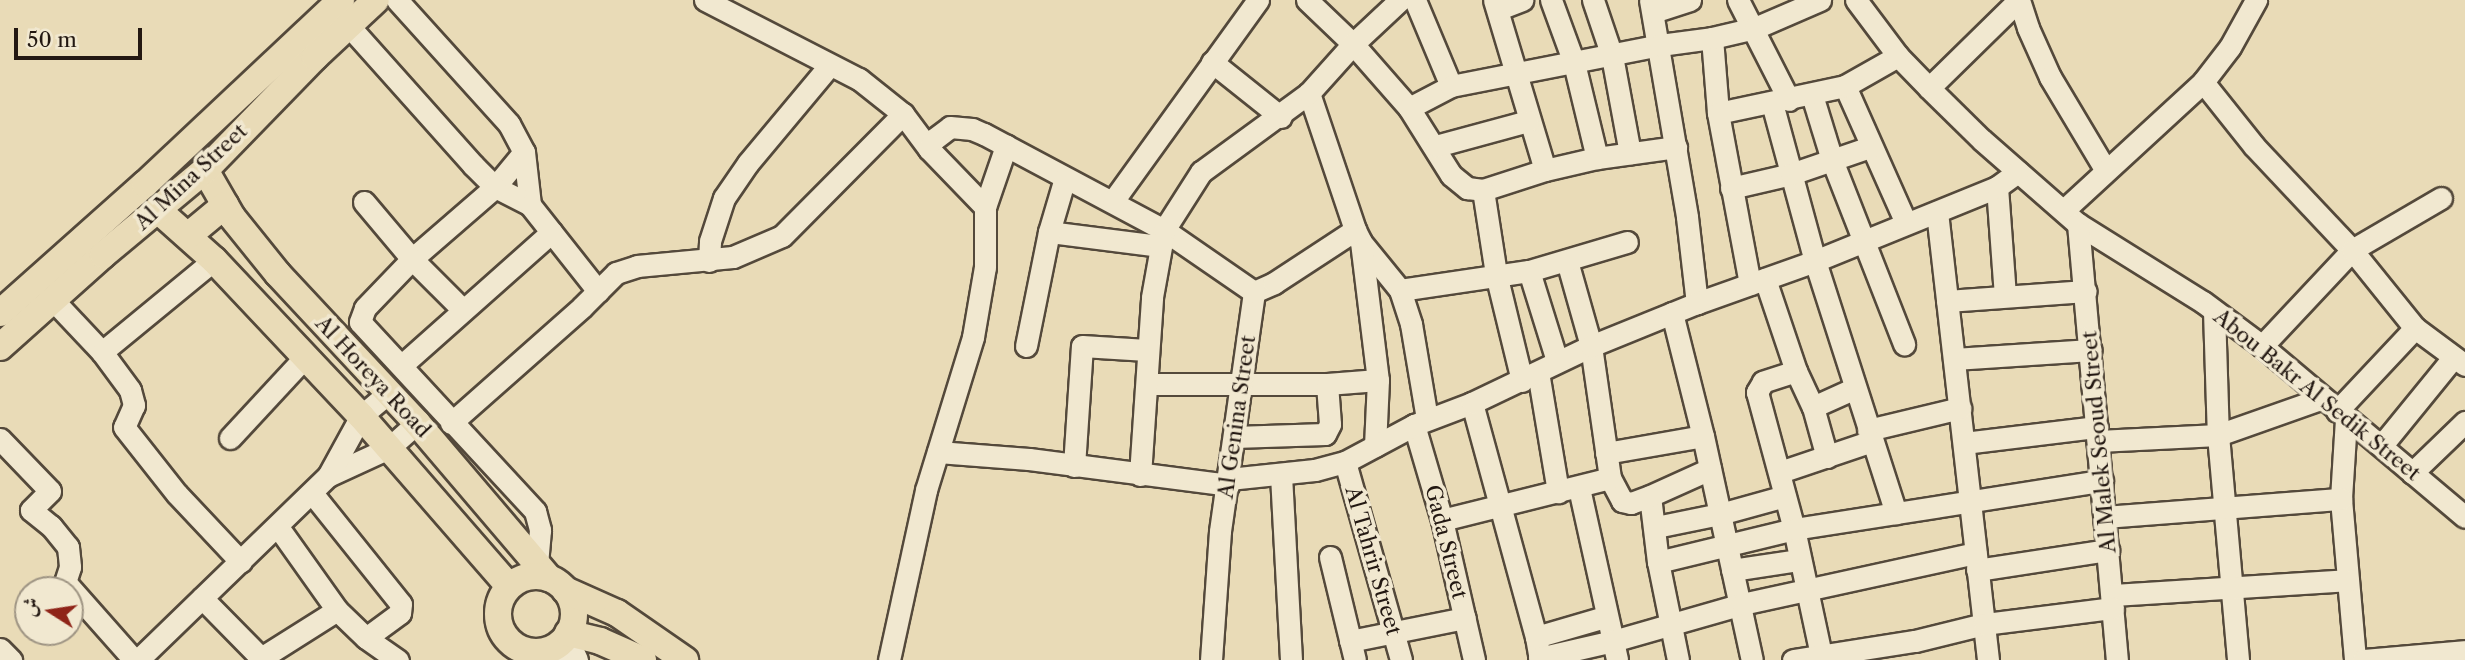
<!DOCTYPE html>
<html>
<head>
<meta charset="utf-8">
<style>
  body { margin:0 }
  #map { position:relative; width:2465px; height:660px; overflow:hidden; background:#e9dbb7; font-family:"Libre Caslon Text",Amiri,serif }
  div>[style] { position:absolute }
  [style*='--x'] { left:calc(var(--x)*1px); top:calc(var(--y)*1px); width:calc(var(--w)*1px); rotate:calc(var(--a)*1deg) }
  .roads { filter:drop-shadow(2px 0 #54493b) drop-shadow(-2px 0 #54493b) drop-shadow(0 2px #54493b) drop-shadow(0 -2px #54493b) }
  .minor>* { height:21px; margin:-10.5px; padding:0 10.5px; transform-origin:10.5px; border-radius:10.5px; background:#f1e8d0 }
  .major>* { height:26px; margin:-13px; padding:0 13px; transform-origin:13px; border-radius:13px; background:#e9dbb7 }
  .major>.ring { margin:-13px; padding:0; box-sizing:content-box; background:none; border:26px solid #e9dbb7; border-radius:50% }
  span { translate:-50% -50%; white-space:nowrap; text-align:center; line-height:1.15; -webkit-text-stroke:7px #f1e8d0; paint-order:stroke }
  .street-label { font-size:21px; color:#231812 }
  .north { position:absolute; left:14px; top:576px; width:70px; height:70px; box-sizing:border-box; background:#f1e8d0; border:2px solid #9f9584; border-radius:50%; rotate:282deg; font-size:19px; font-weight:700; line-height:28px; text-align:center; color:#231812 }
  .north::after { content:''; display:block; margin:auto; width:24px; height:32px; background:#8f2418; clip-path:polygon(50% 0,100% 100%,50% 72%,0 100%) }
  .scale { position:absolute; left:14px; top:28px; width:128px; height:32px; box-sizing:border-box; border:4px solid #231812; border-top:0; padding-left:9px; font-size:21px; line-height:24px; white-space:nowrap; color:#231812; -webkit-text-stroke:5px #f1e8d0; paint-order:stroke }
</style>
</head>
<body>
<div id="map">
  <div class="roads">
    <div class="minor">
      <div style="--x:397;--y:0;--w:167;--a:47.9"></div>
      <div style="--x:509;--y:124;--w:32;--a:62"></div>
      <div style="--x:524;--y:152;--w:53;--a:83.5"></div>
      <div style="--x:705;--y:0;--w:173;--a:27.2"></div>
      <div style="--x:859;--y:79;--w:56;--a:38.5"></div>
      <div style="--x:903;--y:114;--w:44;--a:53.4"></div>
      <div style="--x:929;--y:149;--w:81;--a:46"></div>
      <div style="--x:1307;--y:0;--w:64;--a:43.7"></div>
      <div style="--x:1353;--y:44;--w:85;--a:48.8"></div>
      <div style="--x:1409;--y:108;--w:79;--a:57.9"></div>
      <div style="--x:1451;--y:175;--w:21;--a:39"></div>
      <div style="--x:1467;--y:188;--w:16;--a:7"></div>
      <div style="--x:1483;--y:190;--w:65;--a:-17.9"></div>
      <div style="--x:1545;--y:170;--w:53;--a:-13"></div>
      <div style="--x:1597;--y:158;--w:80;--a:-7.9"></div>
      <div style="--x:1415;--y:0;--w:93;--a:67.3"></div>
      <div style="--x:1494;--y:0;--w:177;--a:73.3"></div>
      <div style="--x:1551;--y:0;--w:67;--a:69.9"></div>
      <div style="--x:1574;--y:63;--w:98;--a:76.4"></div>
      <div style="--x:1593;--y:0;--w:59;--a:71.3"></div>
      <div style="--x:1612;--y:56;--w:99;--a:79.5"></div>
      <div style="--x:1650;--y:0;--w:220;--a:80.3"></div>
      <div style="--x:1687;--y:217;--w:87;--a:83.4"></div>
      <div style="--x:1738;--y:0;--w:112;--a:63"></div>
      <div style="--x:1856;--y:0;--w:70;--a:53.1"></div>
      <div style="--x:1898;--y:56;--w:45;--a:45.9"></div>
      <div style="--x:1929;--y:88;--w:74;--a:44.5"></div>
      <div style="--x:1982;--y:140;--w:128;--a:41.2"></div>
      <div style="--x:2078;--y:224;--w:147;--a:32"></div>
      <div style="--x:2203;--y:302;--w:74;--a:36.7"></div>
      <div style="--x:2262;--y:346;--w:265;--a:40.1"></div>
      <div style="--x:2019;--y:0;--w:29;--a:72"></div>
      <div style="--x:2028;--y:28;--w:54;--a:65.8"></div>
      <div style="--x:2050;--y:77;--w:107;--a:59.1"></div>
      <div style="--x:1499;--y:9;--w:25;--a:-21"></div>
      <div style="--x:1653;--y:12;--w:39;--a:-18"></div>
      <div style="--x:348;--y:25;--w:188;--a:48.2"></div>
      <div style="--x:473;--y:165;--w:31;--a:45"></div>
      <div style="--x:495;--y:187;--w:39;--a:27"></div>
      <div style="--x:530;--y:205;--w:110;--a:51.7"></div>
      <div style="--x:1712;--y:38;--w:75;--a:85.4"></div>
      <div style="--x:1718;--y:113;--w:174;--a:79.4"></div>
      <div style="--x:1212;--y:62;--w:88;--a:38.6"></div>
      <div style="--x:2203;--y:82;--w:82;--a:51.4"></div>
      <div style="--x:2254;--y:146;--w:143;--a:46.7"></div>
      <div style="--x:2352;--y:250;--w:100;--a:51.1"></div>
      <div style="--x:2415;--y:328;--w:62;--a:36.5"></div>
      <div style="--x:1845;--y:86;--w:150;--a:66"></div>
      <div style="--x:1929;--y:88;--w:126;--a:-44.4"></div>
      <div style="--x:1309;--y:93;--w:145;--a:71.4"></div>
      <div style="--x:1355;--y:230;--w:13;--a:63"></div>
      <div style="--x:1361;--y:242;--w:62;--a:50.9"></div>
      <div style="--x:1400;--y:290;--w:36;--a:72"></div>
      <div style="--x:1411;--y:324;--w:96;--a:80.4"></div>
      <div style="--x:1812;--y:95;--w:68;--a:72.9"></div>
      <div style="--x:1832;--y:160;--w:198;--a:68.6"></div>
      <div style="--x:1772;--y:103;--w:164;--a:74.8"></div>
      <div style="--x:1815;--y:261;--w:265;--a:72.2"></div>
      <div style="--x:1409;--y:108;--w:47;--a:-27.6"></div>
      <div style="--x:1451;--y:86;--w:213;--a:-11.1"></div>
      <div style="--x:1660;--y:45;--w:52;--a:-7.7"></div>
      <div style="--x:1712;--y:38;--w:44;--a:-13.1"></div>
      <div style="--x:1755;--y:28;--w:71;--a:-23.3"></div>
      <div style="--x:1718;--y:113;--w:130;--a:-12"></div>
      <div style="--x:1845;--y:86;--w:61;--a:-29.5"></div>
      <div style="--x:1436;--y:146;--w:95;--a:-15.2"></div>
      <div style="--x:929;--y:149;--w:10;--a:-66"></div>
      <div style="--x:933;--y:140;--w:21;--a:-37"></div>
      <div style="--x:950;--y:127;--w:22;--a:5"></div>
      <div style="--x:972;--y:129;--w:13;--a:23"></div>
      <div style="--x:984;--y:134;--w:204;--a:28.1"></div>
      <div style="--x:1164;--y:230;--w:109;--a:34.6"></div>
      <div style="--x:524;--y:152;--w:45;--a:129.6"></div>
      <div style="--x:495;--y:187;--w:110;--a:139.1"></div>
      <div style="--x:412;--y:259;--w:68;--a:133.8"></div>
      <div style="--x:365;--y:308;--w:15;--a:110"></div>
      <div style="--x:360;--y:322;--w:258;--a:47.2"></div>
      <div style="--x:535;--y:511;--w:20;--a:75"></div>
      <div style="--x:540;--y:530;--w:33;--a:95"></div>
      <div style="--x:1997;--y:187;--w:109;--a:85.8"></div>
      <div style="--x:1731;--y:188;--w:62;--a:-13.1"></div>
      <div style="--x:1791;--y:174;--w:83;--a:-18.9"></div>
      <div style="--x:1483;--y:190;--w:85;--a:81.2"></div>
      <div style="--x:1496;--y:274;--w:110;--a:76.3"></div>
      <div style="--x:1113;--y:201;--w:248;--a:-54.2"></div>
      <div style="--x:364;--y:202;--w:75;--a:49.9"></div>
      <div style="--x:412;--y:259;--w:72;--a:45"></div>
      <div style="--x:2064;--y:210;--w:189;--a:-42.6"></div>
      <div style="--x:2203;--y:82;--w:44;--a:-52.4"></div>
      <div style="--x:2230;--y:47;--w:54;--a:-61"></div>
      <div style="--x:1937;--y:212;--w:451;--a:83.5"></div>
      <div style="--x:2078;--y:224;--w:438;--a:84.9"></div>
      <div style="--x:1049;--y:232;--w:112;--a:7.2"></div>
      <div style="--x:1361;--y:242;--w:139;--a:83"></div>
      <div style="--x:1378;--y:380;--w:66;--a:92.6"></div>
      <div style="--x:709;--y:261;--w:20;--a:-87"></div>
      <div style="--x:710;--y:241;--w:45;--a:-72"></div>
      <div style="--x:724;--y:198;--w:42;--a:-55.6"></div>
      <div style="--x:748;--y:163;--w:126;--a:-50.1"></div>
      <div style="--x:1567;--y:261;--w:88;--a:74.2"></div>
      <div style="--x:1591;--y:346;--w:133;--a:81.8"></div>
      <div style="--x:1610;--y:478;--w:26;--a:62"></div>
      <div style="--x:1622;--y:501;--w:9;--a:13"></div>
      <div style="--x:1631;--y:503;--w:20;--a:-20"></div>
      <div style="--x:1529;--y:271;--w:94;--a:72.7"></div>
      <div style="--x:1765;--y:279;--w:97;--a:71.4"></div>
      <div style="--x:1796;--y:371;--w:40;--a:65"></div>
      <div style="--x:1813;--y:407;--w:52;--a:74.4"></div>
      <div style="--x:1400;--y:290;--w:130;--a:-8.4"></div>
      <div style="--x:1529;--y:271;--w:102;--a:-16.5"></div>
      <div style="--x:52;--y:299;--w:73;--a:46.7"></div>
      <div style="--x:102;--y:352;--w:47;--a:53.6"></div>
      <div style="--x:130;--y:390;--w:16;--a:75"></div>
      <div style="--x:134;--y:405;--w:24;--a:114"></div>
      <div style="--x:124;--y:427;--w:85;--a:51.7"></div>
      <div style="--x:177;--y:494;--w:93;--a:46.7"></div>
      <div style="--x:1947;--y:301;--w:139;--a:-4.1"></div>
      <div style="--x:2214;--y:311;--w:124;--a:88.2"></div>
      <div style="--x:2218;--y:435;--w:226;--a:84.9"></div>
      <div style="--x:1672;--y:313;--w:127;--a:75.9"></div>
      <div style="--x:1703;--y:436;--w:229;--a:77.7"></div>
      <div style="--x:1026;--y:346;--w:116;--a:-78.6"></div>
      <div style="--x:1049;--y:232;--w:56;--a:-73.5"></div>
      <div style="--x:2262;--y:346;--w:132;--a:-46.8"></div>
      <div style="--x:2352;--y:250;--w:103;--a:-30.3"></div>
      <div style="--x:102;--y:352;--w:145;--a:-39.4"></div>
      <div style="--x:1954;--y:359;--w:137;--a:-3.8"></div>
      <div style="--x:402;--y:365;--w:200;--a:-41.6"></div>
      <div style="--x:1796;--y:371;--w:35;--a:162"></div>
      <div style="--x:1763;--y:382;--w:12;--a:121"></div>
      <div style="--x:1757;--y:392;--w:142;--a:74.9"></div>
      <div style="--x:1794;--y:529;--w:134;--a:77.9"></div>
      <div style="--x:1538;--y:372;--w:122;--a:80.5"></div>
      <div style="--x:1147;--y:384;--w:180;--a:0"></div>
      <div style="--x:1327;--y:384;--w:51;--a:-4.5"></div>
      <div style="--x:1472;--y:403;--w:243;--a:74.7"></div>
      <div style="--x:1536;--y:637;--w:23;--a:80"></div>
      <div style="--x:1813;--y:407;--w:46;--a:-24.3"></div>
      <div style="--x:2337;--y:411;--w:114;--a:-46.8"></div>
      <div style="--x:2346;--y:419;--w:80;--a:93.6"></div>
      <div style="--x:2341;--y:499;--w:162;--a:85"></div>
      <div style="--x:451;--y:423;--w:175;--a:-41.5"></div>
      <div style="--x:582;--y:307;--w:48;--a:-45"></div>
      <div style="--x:616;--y:273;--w:22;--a:-18"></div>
      <div style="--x:637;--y:266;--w:96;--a:-5.4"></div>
      <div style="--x:733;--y:257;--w:53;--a:-23.2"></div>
      <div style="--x:782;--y:236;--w:172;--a:-45.2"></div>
      <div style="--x:1414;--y:425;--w:99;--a:73.6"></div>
      <div style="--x:1442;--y:520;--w:144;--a:77.1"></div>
      <div style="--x:1868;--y:430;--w:95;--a:-13.4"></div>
      <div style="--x:1234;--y:437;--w:91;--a:-1.9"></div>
      <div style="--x:1325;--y:434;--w:11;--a:-63"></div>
      <div style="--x:1330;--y:424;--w:40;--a:-94.3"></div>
      <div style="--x:230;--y:438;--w:110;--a:-47.2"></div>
      <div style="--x:0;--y:439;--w:72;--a:46.1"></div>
      <div style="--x:50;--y:491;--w:27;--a:135"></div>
      <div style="--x:31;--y:510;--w:26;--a:39"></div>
      <div style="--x:51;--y:526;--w:27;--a:51"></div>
      <div style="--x:68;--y:547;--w:20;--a:84"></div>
      <div style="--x:70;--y:567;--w:16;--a:108"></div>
      <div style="--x:65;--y:582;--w:104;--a:48.5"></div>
      <div style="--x:2098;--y:441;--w:120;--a:-2.9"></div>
      <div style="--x:2218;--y:435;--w:111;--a:-19.4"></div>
      <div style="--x:1964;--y:443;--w:134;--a:-6.9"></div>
      <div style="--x:2382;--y:445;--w:112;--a:-50.8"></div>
      <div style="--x:938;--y:452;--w:91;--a:4.4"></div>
      <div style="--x:1029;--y:459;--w:201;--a:7.4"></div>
      <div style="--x:1606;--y:453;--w:98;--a:-9.9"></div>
      <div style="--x:1345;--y:462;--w:206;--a:74.2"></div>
      <div style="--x:1074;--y:466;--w:120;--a:-86.2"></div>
      <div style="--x:1082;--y:346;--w:65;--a:3.5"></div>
      <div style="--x:1780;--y:472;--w:97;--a:-18.6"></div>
      <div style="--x:2412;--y:473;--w:74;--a:-43.9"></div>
      <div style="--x:1140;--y:475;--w:178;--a:-86.1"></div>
      <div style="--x:1152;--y:297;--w:68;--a:-79.8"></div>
      <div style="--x:1164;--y:230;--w:69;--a:-57.5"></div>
      <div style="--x:1201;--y:172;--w:134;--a:-36.2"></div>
      <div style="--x:1309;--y:93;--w:66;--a:-48.1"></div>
      <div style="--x:1353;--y:44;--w:64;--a:-43.1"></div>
      <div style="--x:1281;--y:475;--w:185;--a:86.9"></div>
      <div style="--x:328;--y:476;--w:67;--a:-24.7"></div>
      <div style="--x:389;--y:448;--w:38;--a:-42"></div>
      <div style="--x:1229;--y:479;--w:86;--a:-6"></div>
      <div style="--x:1315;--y:470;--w:31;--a:-15"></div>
      <div style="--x:1345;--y:462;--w:78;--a:-28.2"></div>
      <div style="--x:1414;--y:425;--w:62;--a:-20.8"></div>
      <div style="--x:1472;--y:403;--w:132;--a:-25.6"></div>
      <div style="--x:1591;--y:346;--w:114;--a:-22.1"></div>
      <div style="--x:1697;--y:303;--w:125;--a:-19.6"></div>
      <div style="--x:1815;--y:261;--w:196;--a:-22.1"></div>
      <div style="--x:1997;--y:187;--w:26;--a:-36"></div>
      <div style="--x:1579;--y:488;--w:176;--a:77.5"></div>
      <div style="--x:312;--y:493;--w:142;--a:51.3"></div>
      <div style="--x:401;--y:604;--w:9;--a:96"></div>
      <div style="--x:400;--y:613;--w:42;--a:143.7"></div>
      <div style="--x:2105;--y:517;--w:237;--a:-4.4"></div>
      <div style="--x:1442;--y:520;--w:173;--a:-14"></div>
      <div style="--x:278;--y:527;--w:102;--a:54.6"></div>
      <div style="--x:337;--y:610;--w:40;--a:44"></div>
      <div style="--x:366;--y:638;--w:39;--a:35"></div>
      <div style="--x:1656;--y:527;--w:65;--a:-11.5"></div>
      <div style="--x:1720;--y:514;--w:67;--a:-15.5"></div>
      <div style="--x:1330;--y:557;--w:106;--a:76.4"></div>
      <div style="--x:1658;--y:562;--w:140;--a:-13.6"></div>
      <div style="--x:1794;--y:529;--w:312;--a:-8.9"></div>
      <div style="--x:1732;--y:570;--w:68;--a:-8.5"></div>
      <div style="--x:1977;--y:570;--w:133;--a:-8.7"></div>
      <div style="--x:2112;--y:595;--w:236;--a:-3.6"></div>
      <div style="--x:202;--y:598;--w:84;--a:45.5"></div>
      <div style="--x:566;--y:636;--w:26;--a:65"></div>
      <div style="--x:1536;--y:637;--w:72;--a:-16.2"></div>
      <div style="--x:1350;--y:641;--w:117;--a:-11.3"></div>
      <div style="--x:554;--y:647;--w:13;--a:77"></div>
      <div style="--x:0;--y:649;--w:16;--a:45"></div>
      <div style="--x:1539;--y:658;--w:76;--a:-12.9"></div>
      <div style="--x:1613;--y:641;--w:134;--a:-16"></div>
      <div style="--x:1742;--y:604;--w:239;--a:-12.3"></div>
      <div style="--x:138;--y:660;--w:264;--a:-44.1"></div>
      <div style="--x:328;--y:476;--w:68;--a:-61.2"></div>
      <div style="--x:361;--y:416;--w:35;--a:-40"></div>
      <div style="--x:258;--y:660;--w:93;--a:-32.3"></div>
      <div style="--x:889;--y:660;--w:174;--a:-77.7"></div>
      <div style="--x:926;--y:490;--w:160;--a:-72.9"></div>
      <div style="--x:973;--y:337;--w:71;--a:-80.3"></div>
      <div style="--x:985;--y:267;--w:60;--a:-90"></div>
      <div style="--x:985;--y:207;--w:65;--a:-71"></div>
      <div style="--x:1211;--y:660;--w:129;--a:-86"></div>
      <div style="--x:1220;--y:531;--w:241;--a:-81.9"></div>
      <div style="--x:1254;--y:292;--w:22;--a:-24"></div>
      <div style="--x:1274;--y:283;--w:97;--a:-33.2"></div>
      <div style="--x:1678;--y:660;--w:100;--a:-101.5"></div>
      <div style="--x:1658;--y:562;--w:66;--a:-96.9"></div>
      <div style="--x:1650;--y:496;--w:66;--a:-24.2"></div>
      <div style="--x:1793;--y:660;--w:123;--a:-8.9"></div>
      <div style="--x:1915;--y:641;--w:71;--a:-13.8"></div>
      <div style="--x:1984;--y:624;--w:130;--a:-7.1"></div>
      <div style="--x:2363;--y:660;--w:102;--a:-5"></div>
    </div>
    <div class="major">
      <div style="--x:205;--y:170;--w:54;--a:60.1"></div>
      <div style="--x:232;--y:217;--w:73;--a:51.1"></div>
      <div style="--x:278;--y:274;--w:204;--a:47"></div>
      <div style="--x:417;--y:423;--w:204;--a:49.6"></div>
      <div style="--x:159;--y:211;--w:74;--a:41.7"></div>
      <div style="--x:214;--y:260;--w:214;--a:46.7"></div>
      <div style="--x:361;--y:416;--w:225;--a:49"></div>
      <div style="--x:189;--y:235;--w:47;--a:-39.8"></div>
      <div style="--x:0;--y:313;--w:194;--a:-41.7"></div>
      <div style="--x:145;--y:184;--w:269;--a:-43.2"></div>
      <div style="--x:0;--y:347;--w:138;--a:-41.8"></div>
      <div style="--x:103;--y:255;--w:133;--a:-39.8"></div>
      <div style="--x:205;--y:170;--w:158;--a:-45.8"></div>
      <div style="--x:315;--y:57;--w:83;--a:-43.1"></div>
      <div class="ring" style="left:498px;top:576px;width:50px;height:50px"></div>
      <div style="--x:565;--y:590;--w:57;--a:23.9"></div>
      <div style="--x:617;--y:613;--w:83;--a:34.7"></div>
      <div style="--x:568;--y:633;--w:33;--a:14"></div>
      <div style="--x:600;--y:641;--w:47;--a:23.8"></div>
    </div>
  </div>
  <div class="street-label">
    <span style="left:191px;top:177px;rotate:-43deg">Al Mina Street</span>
    <span style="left:373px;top:377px;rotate:47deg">Al Horeya Road</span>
    <span style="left:2317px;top:395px;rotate:39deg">Abou Bakr Al Sedik Street</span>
    <span style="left:1237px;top:417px;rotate:-82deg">Al Genina Street</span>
    <span style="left:2099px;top:442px;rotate:-95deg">Al Malek Seoud Street</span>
    <span style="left:1446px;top:542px;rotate:76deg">Gada Street</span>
    <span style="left:1373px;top:561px;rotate:74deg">Al Tahrir Street</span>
  </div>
  <div class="north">ش</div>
  <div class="scale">50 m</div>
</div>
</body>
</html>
